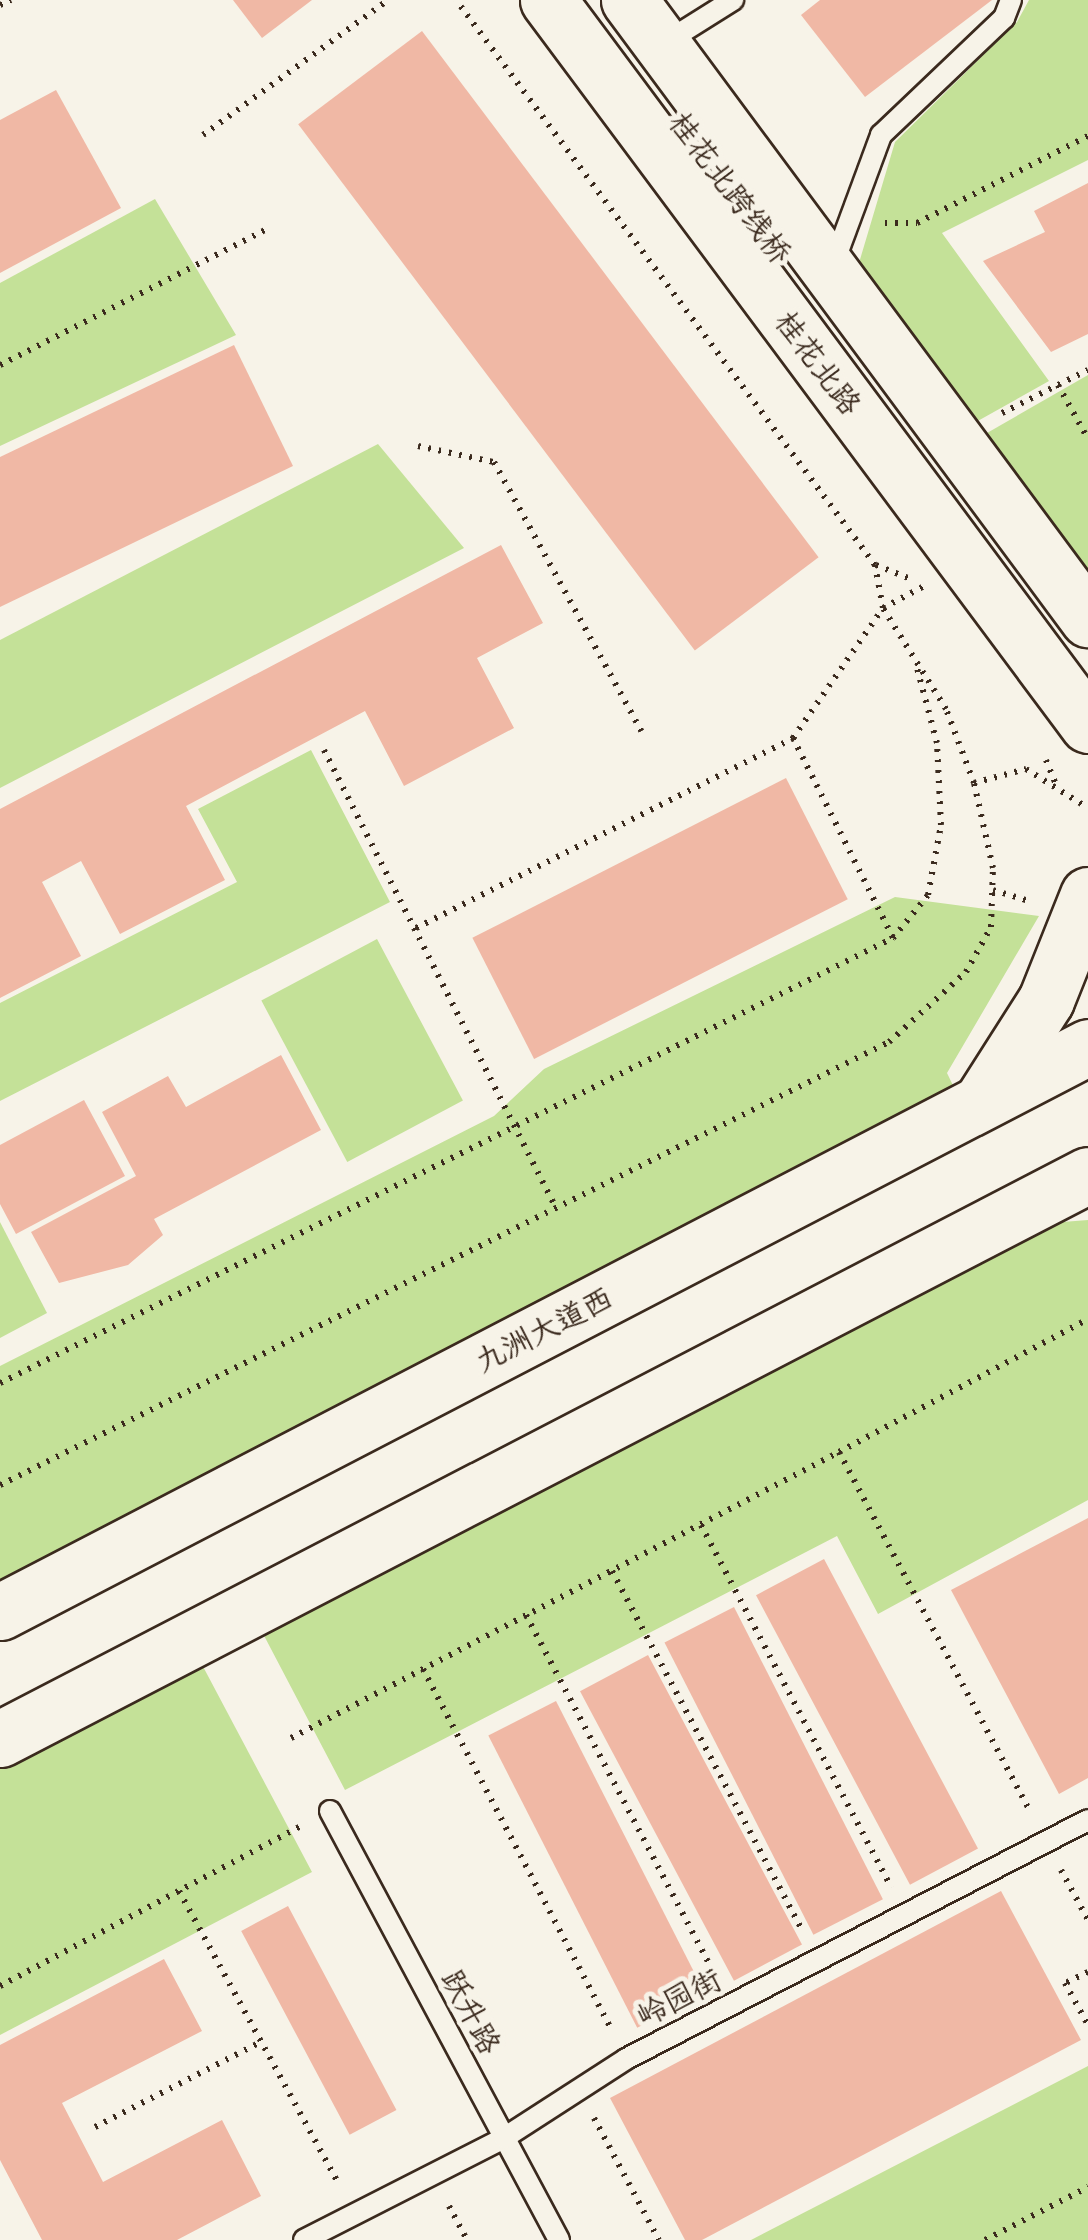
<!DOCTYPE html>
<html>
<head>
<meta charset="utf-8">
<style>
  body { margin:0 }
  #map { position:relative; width:1088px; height:2240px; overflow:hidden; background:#f7f3e8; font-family:Sriracha,"LXGW WenKai TC",sans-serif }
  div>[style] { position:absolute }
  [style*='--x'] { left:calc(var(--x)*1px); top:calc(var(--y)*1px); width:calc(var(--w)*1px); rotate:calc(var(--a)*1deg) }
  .green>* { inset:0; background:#c4e198; transform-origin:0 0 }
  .building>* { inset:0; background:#f0b8a5; transform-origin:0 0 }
  .path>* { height:6px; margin-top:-3px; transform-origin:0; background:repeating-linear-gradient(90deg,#3b2a1e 0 2.5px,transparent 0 10.5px) }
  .roads { filter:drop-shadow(2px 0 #3b2a1e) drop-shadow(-2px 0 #3b2a1e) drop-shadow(0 2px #3b2a1e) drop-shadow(0 -2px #3b2a1e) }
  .service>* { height:20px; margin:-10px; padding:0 10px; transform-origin:10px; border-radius:10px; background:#f7f3e8 }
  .secondary>* { height:55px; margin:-27.5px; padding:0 27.5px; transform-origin:27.5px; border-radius:27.5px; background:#f7f3e8 }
  .primary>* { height:55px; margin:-27.5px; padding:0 27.5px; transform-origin:27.5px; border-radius:27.5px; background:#f7f3e8 }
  span { translate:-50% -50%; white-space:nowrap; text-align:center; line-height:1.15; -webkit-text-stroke:10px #f7f3e8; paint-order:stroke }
  .street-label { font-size:30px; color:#3b2a1e }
</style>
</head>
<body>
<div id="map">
  <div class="green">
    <div style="clip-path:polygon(1029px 0,1088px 0,1088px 160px,942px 233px,1049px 381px,967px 427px,856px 273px,895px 142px,1017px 22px)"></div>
    <div style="clip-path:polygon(155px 199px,236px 335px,0 446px,0 283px)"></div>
    <div style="clip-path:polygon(1088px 375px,1088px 595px,980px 437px)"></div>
    <div style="clip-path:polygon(378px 444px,464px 548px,0 788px,0 640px)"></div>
    <div style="clip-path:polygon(311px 750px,390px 902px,0 1101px,0 1003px,237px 882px,198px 809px)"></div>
    <div style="clip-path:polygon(895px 897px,1039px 916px,947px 1073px,960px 1100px,0 1595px,0 1366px,494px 1116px,544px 1069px)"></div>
    <div style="left:377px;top:939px;width:183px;height:131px;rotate:62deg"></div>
    <div style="clip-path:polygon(1088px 1220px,1088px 1500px,878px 1614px,837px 1536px,345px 1790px,260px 1628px,1037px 1224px)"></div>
    <div style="clip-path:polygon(0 1222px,47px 1313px,0 1338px)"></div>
    <div style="clip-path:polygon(199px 1659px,312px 1872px,0 2035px,0 1764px)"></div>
    <div style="clip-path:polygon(1088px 2066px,1088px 2240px,751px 2240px)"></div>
  </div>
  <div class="building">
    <div style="clip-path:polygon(233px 0,312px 0,262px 38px)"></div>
    <div style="clip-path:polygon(820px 0,992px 0,865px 97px,801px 15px)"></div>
    <div style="left:422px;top:31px;width:659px;height:155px;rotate:53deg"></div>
    <div style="clip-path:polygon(56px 90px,121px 208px,0 273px,0 120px)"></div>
    <div style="clip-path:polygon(1088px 183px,1088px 334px,1051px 352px,983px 261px,1045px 232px,1034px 211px)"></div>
    <div style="clip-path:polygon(234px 345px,293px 466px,0 607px,0 457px)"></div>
    <div style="clip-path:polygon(501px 545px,543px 623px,477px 658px,514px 728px,404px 786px,365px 711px,186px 806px,225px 880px,120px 934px,81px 861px,42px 882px,81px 956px,0 998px,0 809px)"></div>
    <div style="left:786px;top:778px;width:136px;height:352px;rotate:63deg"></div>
    <div style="clip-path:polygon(281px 1055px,321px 1130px,154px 1219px,163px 1235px,128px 1265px,59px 1283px,31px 1232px,136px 1176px,102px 1112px,168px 1076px,186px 1107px)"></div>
    <div style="clip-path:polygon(84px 1100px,125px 1176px,16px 1234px,0 1204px,0 1145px)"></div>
    <div style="clip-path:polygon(1088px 1518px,1088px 1778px,1059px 1794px,951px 1590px)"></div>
    <div style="left:824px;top:1559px;width:328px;height:77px;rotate:62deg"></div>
    <div style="left:734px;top:1607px;width:328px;height:78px;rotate:63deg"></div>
    <div style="left:648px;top:1655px;width:328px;height:77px;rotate:62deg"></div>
    <div style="left:556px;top:1701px;width:328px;height:76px;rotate:63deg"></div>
    <div style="clip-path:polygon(1001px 1891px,1081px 2040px,702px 2240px,685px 2240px,610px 2098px)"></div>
    <div style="left:288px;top:1906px;width:231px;height:53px;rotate:62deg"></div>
    <div style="clip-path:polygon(164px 1959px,202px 2031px,62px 2103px,103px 2182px,222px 2120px,261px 2196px,177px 2240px,42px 2240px,0 2160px,0 2045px)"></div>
  </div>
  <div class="path">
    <div style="--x:0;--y:5;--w:12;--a:-24"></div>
    <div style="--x:203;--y:135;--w:229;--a:-36.1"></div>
    <div style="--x:885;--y:223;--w:32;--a:0"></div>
    <div style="--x:917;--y:223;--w:192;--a:-27"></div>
    <div style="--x:0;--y:365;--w:302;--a:-27"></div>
    <div style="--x:1058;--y:385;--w:62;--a:60.9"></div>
    <div style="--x:1002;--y:413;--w:96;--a:-26.6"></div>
    <div style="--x:418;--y:446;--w:78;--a:11.9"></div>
    <div style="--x:494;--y:462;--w:307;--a:61.3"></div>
    <div style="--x:876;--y:565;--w:38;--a:22"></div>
    <div style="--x:793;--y:738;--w:158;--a:-55.3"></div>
    <div style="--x:883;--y:608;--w:47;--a:-28.2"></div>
    <div style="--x:324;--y:750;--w:513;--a:63.14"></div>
    <div style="--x:1046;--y:760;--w:29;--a:68"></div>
    <div style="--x:974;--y:783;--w:54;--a:-15.1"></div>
    <div style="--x:1026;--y:769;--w:73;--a:32.2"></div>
    <div style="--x:993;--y:890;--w:39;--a:17"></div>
    <div style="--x:416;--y:928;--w:422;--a:-26.7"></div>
    <div style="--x:793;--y:738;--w:224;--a:63.4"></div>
    <div style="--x:0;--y:1383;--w:998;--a:-26.49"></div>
    <div style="--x:893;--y:938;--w:55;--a:-50.9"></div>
    <div style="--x:928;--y:895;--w:71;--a:-79.5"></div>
    <div style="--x:941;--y:825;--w:82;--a:-92.8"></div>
    <div style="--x:937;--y:743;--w:82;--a:-104.9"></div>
    <div style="--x:839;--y:1452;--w:282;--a:-28.1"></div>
    <div style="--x:0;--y:1485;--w:993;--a:-26.49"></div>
    <div style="--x:889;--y:1042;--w:104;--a:-42.3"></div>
    <div style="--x:966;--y:972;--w:51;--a:-60.9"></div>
    <div style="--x:991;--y:927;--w:59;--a:-88.1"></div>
    <div style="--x:993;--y:868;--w:87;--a:-102.6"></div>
    <div style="--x:974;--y:783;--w:79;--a:-110.7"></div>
    <div style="--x:946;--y:709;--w:119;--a:-122"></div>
    <div style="--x:883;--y:608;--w:44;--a:-100.5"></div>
    <div style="--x:875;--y:565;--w:703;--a:-126.56"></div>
    <div style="--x:701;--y:1525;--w:409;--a:62.3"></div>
    <div style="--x:612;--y:1571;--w:408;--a:62.1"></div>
    <div style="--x:526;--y:1615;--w:409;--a:62.3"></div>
    <div style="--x:423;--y:1669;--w:408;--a:62.4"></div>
    <div style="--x:291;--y:1738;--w:618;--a:-27.56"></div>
    <div style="--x:839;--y:1452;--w:405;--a:62"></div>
    <div style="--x:1061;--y:1870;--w:57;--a:61.6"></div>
    <div style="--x:179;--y:1891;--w:334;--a:61.4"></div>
    <div style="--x:1088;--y:1972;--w:25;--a:154"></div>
    <div style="--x:1065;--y:1983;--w:48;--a:61.3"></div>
    <div style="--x:0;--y:1986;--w:339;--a:-28"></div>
    <div style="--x:594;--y:2118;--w:138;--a:62"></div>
    <div style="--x:95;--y:2127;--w:188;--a:-27.2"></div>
    <div style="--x:449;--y:2206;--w:38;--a:62"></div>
    <div style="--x:985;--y:2240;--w:116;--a:-27.2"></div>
  </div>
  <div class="roads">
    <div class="service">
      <div style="--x:663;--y:44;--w:83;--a:-32.2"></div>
      <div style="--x:833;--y:265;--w:139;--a:-69.7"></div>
      <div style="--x:881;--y:135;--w:170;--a:-43.6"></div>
      <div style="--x:1004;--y:18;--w:19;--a:-69"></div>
      <div style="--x:330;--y:1811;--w:486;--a:61.9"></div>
      <div style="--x:304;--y:2240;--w:225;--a:-27"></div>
      <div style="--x:504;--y:2138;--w:145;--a:-32.9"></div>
      <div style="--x:626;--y:2059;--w:520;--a:-27.35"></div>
    </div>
    <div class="secondary">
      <div style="--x:548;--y:0;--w:904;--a:53.32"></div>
      <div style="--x:629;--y:0;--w:771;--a:53.44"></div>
      <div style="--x:981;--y:1102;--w:121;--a:-57.5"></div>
      <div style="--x:1046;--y:1000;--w:113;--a:-68.2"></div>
    </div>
    <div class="primary">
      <div style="--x:0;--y:1612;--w:1226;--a:-27.44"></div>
      <div style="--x:0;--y:1739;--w:1225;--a:-27.4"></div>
    </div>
  </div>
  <div class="street-label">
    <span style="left:730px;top:188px;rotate:53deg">桂花北跨线桥</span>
    <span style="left:818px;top:363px;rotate:53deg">桂花北路</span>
    <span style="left:544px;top:1330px;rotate:-27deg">九洲大道西</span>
    <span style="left:679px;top:1998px;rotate:-27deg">岭园街</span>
    <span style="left:471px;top:2012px;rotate:62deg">跃升路</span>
  </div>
</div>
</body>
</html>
